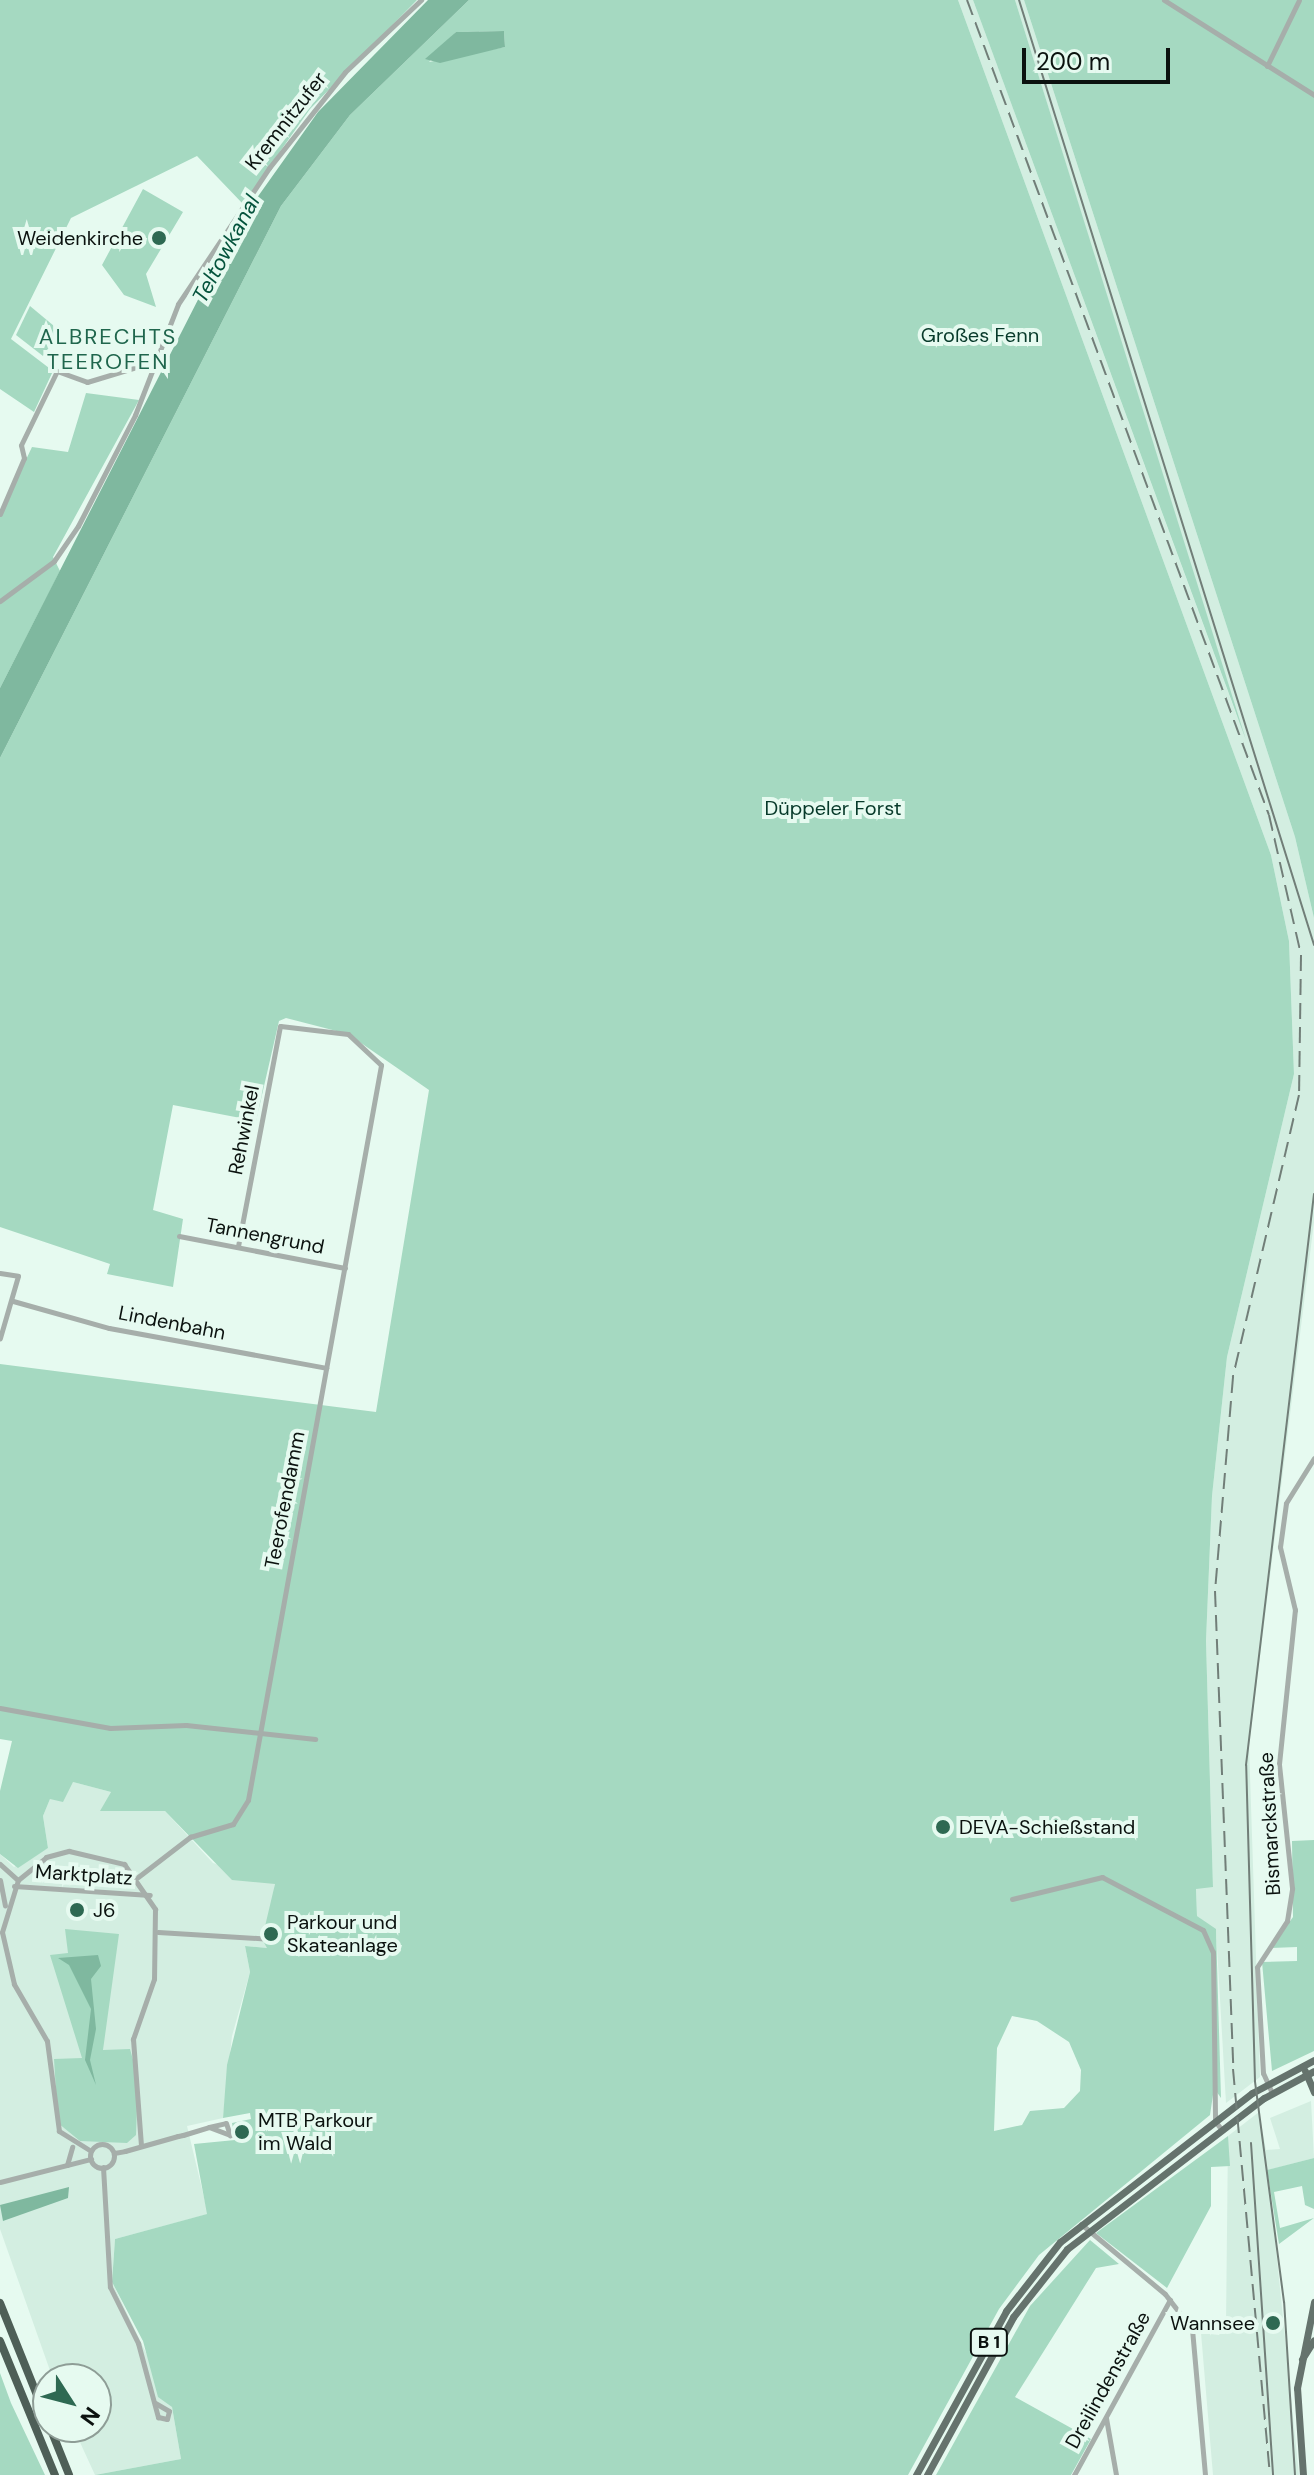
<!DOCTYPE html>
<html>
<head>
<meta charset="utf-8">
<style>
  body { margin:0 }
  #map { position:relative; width:1314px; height:2475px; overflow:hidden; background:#e6faf0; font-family:"DM Sans",sans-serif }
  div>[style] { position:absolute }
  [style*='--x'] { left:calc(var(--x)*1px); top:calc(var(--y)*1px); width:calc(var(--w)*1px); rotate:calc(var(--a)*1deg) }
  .built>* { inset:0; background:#d3eee1 }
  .green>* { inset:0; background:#a5d9c1 }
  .water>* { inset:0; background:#7fb89f }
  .minor>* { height:5px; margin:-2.5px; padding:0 2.5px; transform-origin:2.5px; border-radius:2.5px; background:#a6aeaa }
  .minor>.ring { margin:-2.5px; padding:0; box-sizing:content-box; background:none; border:5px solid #a6aeaa; border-radius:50% }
  .major>* { height:7px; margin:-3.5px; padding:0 3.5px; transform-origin:3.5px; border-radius:3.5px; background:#65736d }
  .highway>* { height:8px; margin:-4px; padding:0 4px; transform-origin:4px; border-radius:4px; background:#4e5f57 }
  .tram>* { height:2px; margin:-1px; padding:0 1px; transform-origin:1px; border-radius:1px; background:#717e78 }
  .rail>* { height:2px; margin-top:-1px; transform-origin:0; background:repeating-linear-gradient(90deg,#717e78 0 16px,transparent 0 24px) }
  .dots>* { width:22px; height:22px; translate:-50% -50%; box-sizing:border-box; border:4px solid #e6faf0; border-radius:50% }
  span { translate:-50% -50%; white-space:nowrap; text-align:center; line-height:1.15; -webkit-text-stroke:8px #e6faf0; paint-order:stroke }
  .shield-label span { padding:2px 6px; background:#e6faf0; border:2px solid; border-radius:6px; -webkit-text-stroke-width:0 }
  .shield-label { font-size:18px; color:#0b120f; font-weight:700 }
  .street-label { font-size:20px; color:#0b120f }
  .poi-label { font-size:20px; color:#0b120f }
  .right { translate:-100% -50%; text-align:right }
  .left { translate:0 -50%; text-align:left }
  .park-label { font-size:20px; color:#073a2a }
  .water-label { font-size:22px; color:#04533c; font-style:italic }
  .neighbourhood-label { font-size:22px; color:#20664d; letter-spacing:2px }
  .north { position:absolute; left:32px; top:2363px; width:80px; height:80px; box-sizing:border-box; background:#e6faf0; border:2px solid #8e9d96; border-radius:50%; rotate:126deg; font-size:22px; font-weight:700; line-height:32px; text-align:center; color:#0b120f }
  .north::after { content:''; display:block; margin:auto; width:28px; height:36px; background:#2e6952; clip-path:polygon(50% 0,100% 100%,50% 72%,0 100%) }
  .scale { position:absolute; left:1022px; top:48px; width:148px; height:36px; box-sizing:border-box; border:4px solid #0b120f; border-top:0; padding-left:10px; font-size:24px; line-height:28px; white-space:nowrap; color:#0b120f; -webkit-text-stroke:6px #e6faf0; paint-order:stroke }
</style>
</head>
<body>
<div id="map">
  <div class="built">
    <div style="clip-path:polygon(958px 0,973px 0,1238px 719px,1015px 0,1024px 0,1295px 837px,1314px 918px,1314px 1222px,1249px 1745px,1260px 2077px,1226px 2103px,1216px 1930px,1197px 1916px,1196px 1888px,1213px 1886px,1206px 1641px,1212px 1496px,1227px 1357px,1294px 1074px,1289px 941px,1271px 855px)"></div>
    <div style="clip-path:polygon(73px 1782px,111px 1792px,101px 1811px,165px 1811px,213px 1863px,275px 1883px,267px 1948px,245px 1946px,250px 1972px,232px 2036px,223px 2118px,187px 2126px,208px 2214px,115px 2239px,112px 2282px,172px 2407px,181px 2459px,95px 2475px,73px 2427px,96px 2427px,96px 2379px,53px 2379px,0 2229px,0 1854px,14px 1867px,48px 1848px,43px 1816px,50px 1799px)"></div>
    <div style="clip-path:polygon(1311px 2101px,1314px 2158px,1268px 2170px,1299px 2475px,1213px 2475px,1201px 2333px,1219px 2335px,1226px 2324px,1228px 2136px,1259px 2112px,1266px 2150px,1280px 2149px,1270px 2118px)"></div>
  </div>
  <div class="green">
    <div style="clip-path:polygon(0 0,417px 0,310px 109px,243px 204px,197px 156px,71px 218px,11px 339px,53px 371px,34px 412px,0 389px)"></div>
    <div style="clip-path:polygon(evenodd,469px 0,958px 0,1271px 855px,1289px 941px,1294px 1074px,1227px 1357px,1212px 1496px,1206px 1641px,1213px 1887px,1196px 1889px,1197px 1916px,1216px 1929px,1221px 2098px,1214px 2088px,1210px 2115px,1039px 2255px,999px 2309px,908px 2475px,95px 2475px,181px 2459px,172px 2407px,158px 2397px,143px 2341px,112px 2282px,115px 2239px,207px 2214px,194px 2144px,235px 2140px,232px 2123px,251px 2119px,250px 2113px,223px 2118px,227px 2065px,250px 1972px,245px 1946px,267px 1948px,262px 1939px,275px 1884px,232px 1880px,165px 1811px,100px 1811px,111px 1792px,73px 1782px,63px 1802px,50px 1799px,43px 1816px,48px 1848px,18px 1868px,0 1854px,0 1791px,12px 1741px,0 1739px,0 1364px,376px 1412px,429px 1090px,348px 1034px,286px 1018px,279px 1021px,256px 1121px,173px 1105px,153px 1210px,183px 1219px,173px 1287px,107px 1274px,110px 1264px,0 1227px,0 758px,281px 206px,350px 115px,469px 0,504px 31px,505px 47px,429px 62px,456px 32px,504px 31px,469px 0,1012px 2016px,1037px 2021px,1069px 2042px,1081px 2070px,1080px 2091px,1064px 2108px,1030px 2111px,1022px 2125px,994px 2131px,997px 2048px,1012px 2016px)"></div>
    <div style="clip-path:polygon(973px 0,1015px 0,1246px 740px)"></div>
    <div style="clip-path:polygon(1024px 0,1314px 0,1314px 918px,1295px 837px)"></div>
    <div style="clip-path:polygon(143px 189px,183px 212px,146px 274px,156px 307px,124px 295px,102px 265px)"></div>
    <div style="clip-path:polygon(30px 306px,60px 331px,43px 356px,16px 335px)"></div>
    <div style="clip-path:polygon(86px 393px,139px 400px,53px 557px,60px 571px,0 688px,0 514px,32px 447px,68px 452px)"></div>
    <div style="clip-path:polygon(1314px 1840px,1314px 2051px,1272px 2071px,1262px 1962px,1297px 1961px,1297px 1947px,1271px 1948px,1293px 1917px,1292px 1841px)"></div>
    <div style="clip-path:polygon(65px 1929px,119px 1934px,103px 2050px,130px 2049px,138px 2078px,136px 2135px,127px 2143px,80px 2141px,58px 2123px,54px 2059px,82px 2058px,50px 1955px,68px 1953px)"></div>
    <div style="clip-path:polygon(1228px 2136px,1230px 2166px,1211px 2167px,1211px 2206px,1167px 2288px,1096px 2233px)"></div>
    <div style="clip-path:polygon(1314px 2158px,1314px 2209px,1305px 2205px,1302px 2186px,1274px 2192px,1280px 2228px,1314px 2218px,1279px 2244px,1267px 2170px)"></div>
    <div style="clip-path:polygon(1090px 2240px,1119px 2264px,1096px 2268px,1015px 2397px,1091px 2439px,1071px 2475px,936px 2475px,1030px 2306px)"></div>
    <div style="clip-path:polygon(0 2373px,11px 2403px,45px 2475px,0 2475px)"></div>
  </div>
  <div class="water">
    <div style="clip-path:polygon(428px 0,469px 0,350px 115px,281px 206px,0 758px,0 688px,232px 233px,318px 112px)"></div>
    <div style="clip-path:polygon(504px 31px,505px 47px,440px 63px,425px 59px,456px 32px)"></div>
    <div style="clip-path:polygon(98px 1955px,101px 1966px,91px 1979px,96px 2029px,90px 2060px,96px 2085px,85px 2060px,91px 2009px,69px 1965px,58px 1958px)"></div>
    <div style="clip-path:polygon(69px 2187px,68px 2198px,3px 2221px,0 2205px)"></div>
  </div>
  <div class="minor">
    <div style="--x:1164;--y:0;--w:178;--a:32.3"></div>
    <div style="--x:1267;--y:66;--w:73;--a:-64.1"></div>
    <div style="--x:0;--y:514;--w:61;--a:-66.8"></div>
    <div style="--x:24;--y:458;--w:13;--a:-103"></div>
    <div style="--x:21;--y:445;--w:82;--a:-64.1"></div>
    <div style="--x:57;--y:371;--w:32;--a:20"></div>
    <div style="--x:87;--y:382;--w:66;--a:-16.8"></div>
    <div style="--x:0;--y:601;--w:67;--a:-36.5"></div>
    <div style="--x:54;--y:561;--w:42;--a:-55.6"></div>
    <div style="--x:78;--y:526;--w:125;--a:-62.8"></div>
    <div style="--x:135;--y:415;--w:119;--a:-68.8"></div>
    <div style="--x:178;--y:304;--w:164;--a:-56.2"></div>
    <div style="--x:269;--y:168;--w:122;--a:-51.6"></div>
    <div style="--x:345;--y:72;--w:105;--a:-43.5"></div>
    <div style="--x:179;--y:1236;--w:169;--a:10.9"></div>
    <div style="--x:0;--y:1273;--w:18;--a:9"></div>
    <div style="--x:18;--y:1276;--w:65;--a:106.2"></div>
    <div style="--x:13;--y:1301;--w:100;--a:15.7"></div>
    <div style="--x:109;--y:1328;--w:221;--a:10.4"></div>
    <div style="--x:0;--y:1708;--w:112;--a:10.3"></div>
    <div style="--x:110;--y:1728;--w:76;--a:-2.3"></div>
    <div style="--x:186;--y:1725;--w:130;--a:6.2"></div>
    <div style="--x:0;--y:1864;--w:24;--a:42"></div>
    <div style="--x:138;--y:1877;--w:66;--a:-37.6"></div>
    <div style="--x:190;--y:1837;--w:45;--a:-16.8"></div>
    <div style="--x:233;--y:1824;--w:28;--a:-58"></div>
    <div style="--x:248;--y:1800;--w:747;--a:-79.74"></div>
    <div style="--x:381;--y:1065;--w:45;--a:-136.8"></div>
    <div style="--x:348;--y:1034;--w:68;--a:-173.3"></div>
    <div style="--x:280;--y:1026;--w:225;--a:100.8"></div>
    <div style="--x:0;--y:1880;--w:26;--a:79"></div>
    <div style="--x:14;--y:1886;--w:136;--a:3.8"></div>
    <div style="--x:1012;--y:1899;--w:93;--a:-13.7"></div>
    <div style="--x:1102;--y:1877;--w:114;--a:27.7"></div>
    <div style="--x:1203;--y:1930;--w:24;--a:66"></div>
    <div style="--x:1213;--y:1952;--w:169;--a:89.3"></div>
    <div style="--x:1215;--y:2121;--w:10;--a:53"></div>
    <div style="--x:158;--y:1932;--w:114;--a:3.5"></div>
    <div style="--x:1272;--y:2093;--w:22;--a:-114"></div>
    <div style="--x:1263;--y:2073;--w:106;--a:-93.2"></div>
    <div style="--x:1257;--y:1967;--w:55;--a:-56.9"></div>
    <div style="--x:1287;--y:1921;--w:33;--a:-81"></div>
    <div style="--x:1292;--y:1888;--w:125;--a:-96"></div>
    <div style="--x:1279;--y:1764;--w:155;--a:-84.1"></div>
    <div style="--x:1295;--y:1610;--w:65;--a:-103.4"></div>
    <div style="--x:1280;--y:1547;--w:44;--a:-82.2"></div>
    <div style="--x:1286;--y:1503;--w:53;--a:-58.1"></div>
    <div class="ring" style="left:90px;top:2144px;width:19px;height:19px"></div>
    <div style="--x:91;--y:2151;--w:38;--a:-148"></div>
    <div style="--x:59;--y:2131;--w:91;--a:-97.6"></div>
    <div style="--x:47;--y:2041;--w:66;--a:-120.1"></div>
    <div style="--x:14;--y:1984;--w:53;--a:-103"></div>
    <div style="--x:2;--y:1932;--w:54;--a:-72.9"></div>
    <div style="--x:18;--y:1880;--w:36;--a:-39"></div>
    <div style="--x:46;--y:1857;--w:24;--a:-15"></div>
    <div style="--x:69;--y:1851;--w:57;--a:13.3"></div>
    <div style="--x:124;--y:1864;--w:55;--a:55.4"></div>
    <div style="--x:155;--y:1909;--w:70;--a:90.8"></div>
    <div style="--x:154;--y:1979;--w:64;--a:109.3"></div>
    <div style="--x:133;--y:2039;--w:107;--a:85.7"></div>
    <div style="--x:114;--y:2153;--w:11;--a:-10"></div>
    <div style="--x:125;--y:2151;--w:55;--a:-15.8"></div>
    <div style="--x:178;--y:2136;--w:5;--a:-11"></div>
    <div style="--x:183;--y:2135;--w:27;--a:-17"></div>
    <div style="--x:209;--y:2127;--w:17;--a:-13"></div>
    <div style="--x:226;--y:2123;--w:13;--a:72"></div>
    <div style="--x:230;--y:2135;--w:22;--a:-159"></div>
    <div style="--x:67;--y:2165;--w:19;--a:-74"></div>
    <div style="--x:103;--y:2167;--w:120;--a:86.7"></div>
    <div style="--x:110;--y:2287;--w:63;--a:63.4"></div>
    <div style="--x:138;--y:2343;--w:77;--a:74.9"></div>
    <div style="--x:158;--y:2417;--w:9;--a:13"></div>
    <div style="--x:167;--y:2419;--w:8;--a:-76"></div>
    <div style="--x:169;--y:2411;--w:16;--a:-150"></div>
    <div style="--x:0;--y:2182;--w:94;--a:-14.2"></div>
    <div style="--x:1081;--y:2224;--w:109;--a:39.8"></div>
    <div style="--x:1165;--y:2294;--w:44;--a:52.4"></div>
    <div style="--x:1192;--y:2329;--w:147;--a:84.9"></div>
    <div style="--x:1192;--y:2329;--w:20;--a:-3"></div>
    <div style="--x:1106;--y:2418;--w:58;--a:80"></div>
    <div style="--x:1074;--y:2475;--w:200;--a:-61.3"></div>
  </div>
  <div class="major">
    <div style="--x:1305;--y:2071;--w:23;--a:67"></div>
    <div style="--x:1302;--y:2359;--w:22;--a:-58"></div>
    <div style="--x:916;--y:2475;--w:187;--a:-61.2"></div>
    <div style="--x:1006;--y:2311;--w:88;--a:-52"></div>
    <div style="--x:1060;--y:2242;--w:243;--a:-37.8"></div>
    <div style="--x:1252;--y:2093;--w:70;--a:-28"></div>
    <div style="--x:927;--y:2475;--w:180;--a:-61.4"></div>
    <div style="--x:1013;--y:2317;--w:87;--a:-51.5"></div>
    <div style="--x:1067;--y:2249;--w:248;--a:-37.5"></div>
    <div style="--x:1264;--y:2098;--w:57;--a:-28.4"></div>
    <div style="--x:1303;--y:2475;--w:87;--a:-93.9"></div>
    <div style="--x:1297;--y:2388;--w:88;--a:-78.8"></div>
  </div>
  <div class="highway">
    <div style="--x:0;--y:2303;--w:185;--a:68.1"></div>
    <div style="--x:0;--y:2341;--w:145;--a:67.7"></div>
  </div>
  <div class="tram">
    <div style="--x:1019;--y:0;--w:990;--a:72.66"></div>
    <div style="--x:1251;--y:2143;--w:333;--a:86.2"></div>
    <div style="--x:1295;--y:2475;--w:173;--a:-93.6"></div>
    <div style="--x:1284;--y:2302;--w:223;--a:-97.5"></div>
    <div style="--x:1255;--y:2081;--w:316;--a:-91.6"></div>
    <div style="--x:1246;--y:1765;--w:575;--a:-83.21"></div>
  </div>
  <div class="rail">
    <div style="--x:967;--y:0;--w:869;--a:69.67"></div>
    <div style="--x:1269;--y:815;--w:144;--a:77.1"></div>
    <div style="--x:1301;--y:955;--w:140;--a:90.8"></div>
    <div style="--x:1299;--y:1095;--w:290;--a:103.2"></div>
    <div style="--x:1233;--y:1377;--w:215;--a:94.8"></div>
    <div style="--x:1215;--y:1591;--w:478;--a:87.8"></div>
    <div style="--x:1233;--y:2069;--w:408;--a:84.8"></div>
  </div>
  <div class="dots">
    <div style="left:159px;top:238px;background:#2e6952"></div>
    <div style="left:943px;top:1827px;background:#2e6952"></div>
    <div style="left:77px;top:1910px;background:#2e6952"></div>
    <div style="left:271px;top:1934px;background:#2e6952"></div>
    <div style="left:242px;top:2132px;background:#2e6952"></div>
    <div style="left:1273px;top:2323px;background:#2e6952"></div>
  </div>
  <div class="shield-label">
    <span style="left:989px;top:2342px">B 1</span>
  </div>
  <div class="street-label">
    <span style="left:286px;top:121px;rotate:-52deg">Kremnitzufer</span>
    <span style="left:244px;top:1130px;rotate:-79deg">Rehwinkel</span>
    <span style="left:265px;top:1236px;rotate:11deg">Tannengrund</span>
    <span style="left:172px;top:1323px;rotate:11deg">Lindenbahn</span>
    <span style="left:285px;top:1500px;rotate:-79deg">Teerofendamm</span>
    <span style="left:1270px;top:1824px;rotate:-93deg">Bismarckstraße</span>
    <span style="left:84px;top:1875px;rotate:4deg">Marktplatz</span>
    <span style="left:1108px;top:2380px;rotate:-61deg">Dreilindenstraße</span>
  </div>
  <div class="poi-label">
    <span class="right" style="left:143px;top:238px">Weidenkirche</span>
    <span class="left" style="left:959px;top:1827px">DEVA-Schießstand</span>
    <span class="left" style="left:93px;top:1910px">J6</span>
    <span class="left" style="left:287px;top:1934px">Parkour und<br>Skateanlage</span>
    <span class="left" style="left:258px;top:2132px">MTB Parkour<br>im Wald</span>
    <span class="right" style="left:1255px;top:2323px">Wannsee</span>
  </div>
  <div class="park-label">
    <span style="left:980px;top:335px">Großes Fenn</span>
    <span style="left:833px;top:808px">Düppeler Forst</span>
  </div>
  <div class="water-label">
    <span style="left:226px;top:249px;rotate:-62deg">Teltowkanal</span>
  </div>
  <div class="neighbourhood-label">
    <span style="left:108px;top:349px">ALBRECHTS<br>TEEROFEN</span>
  </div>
  <div class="north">N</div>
  <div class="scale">200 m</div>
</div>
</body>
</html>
